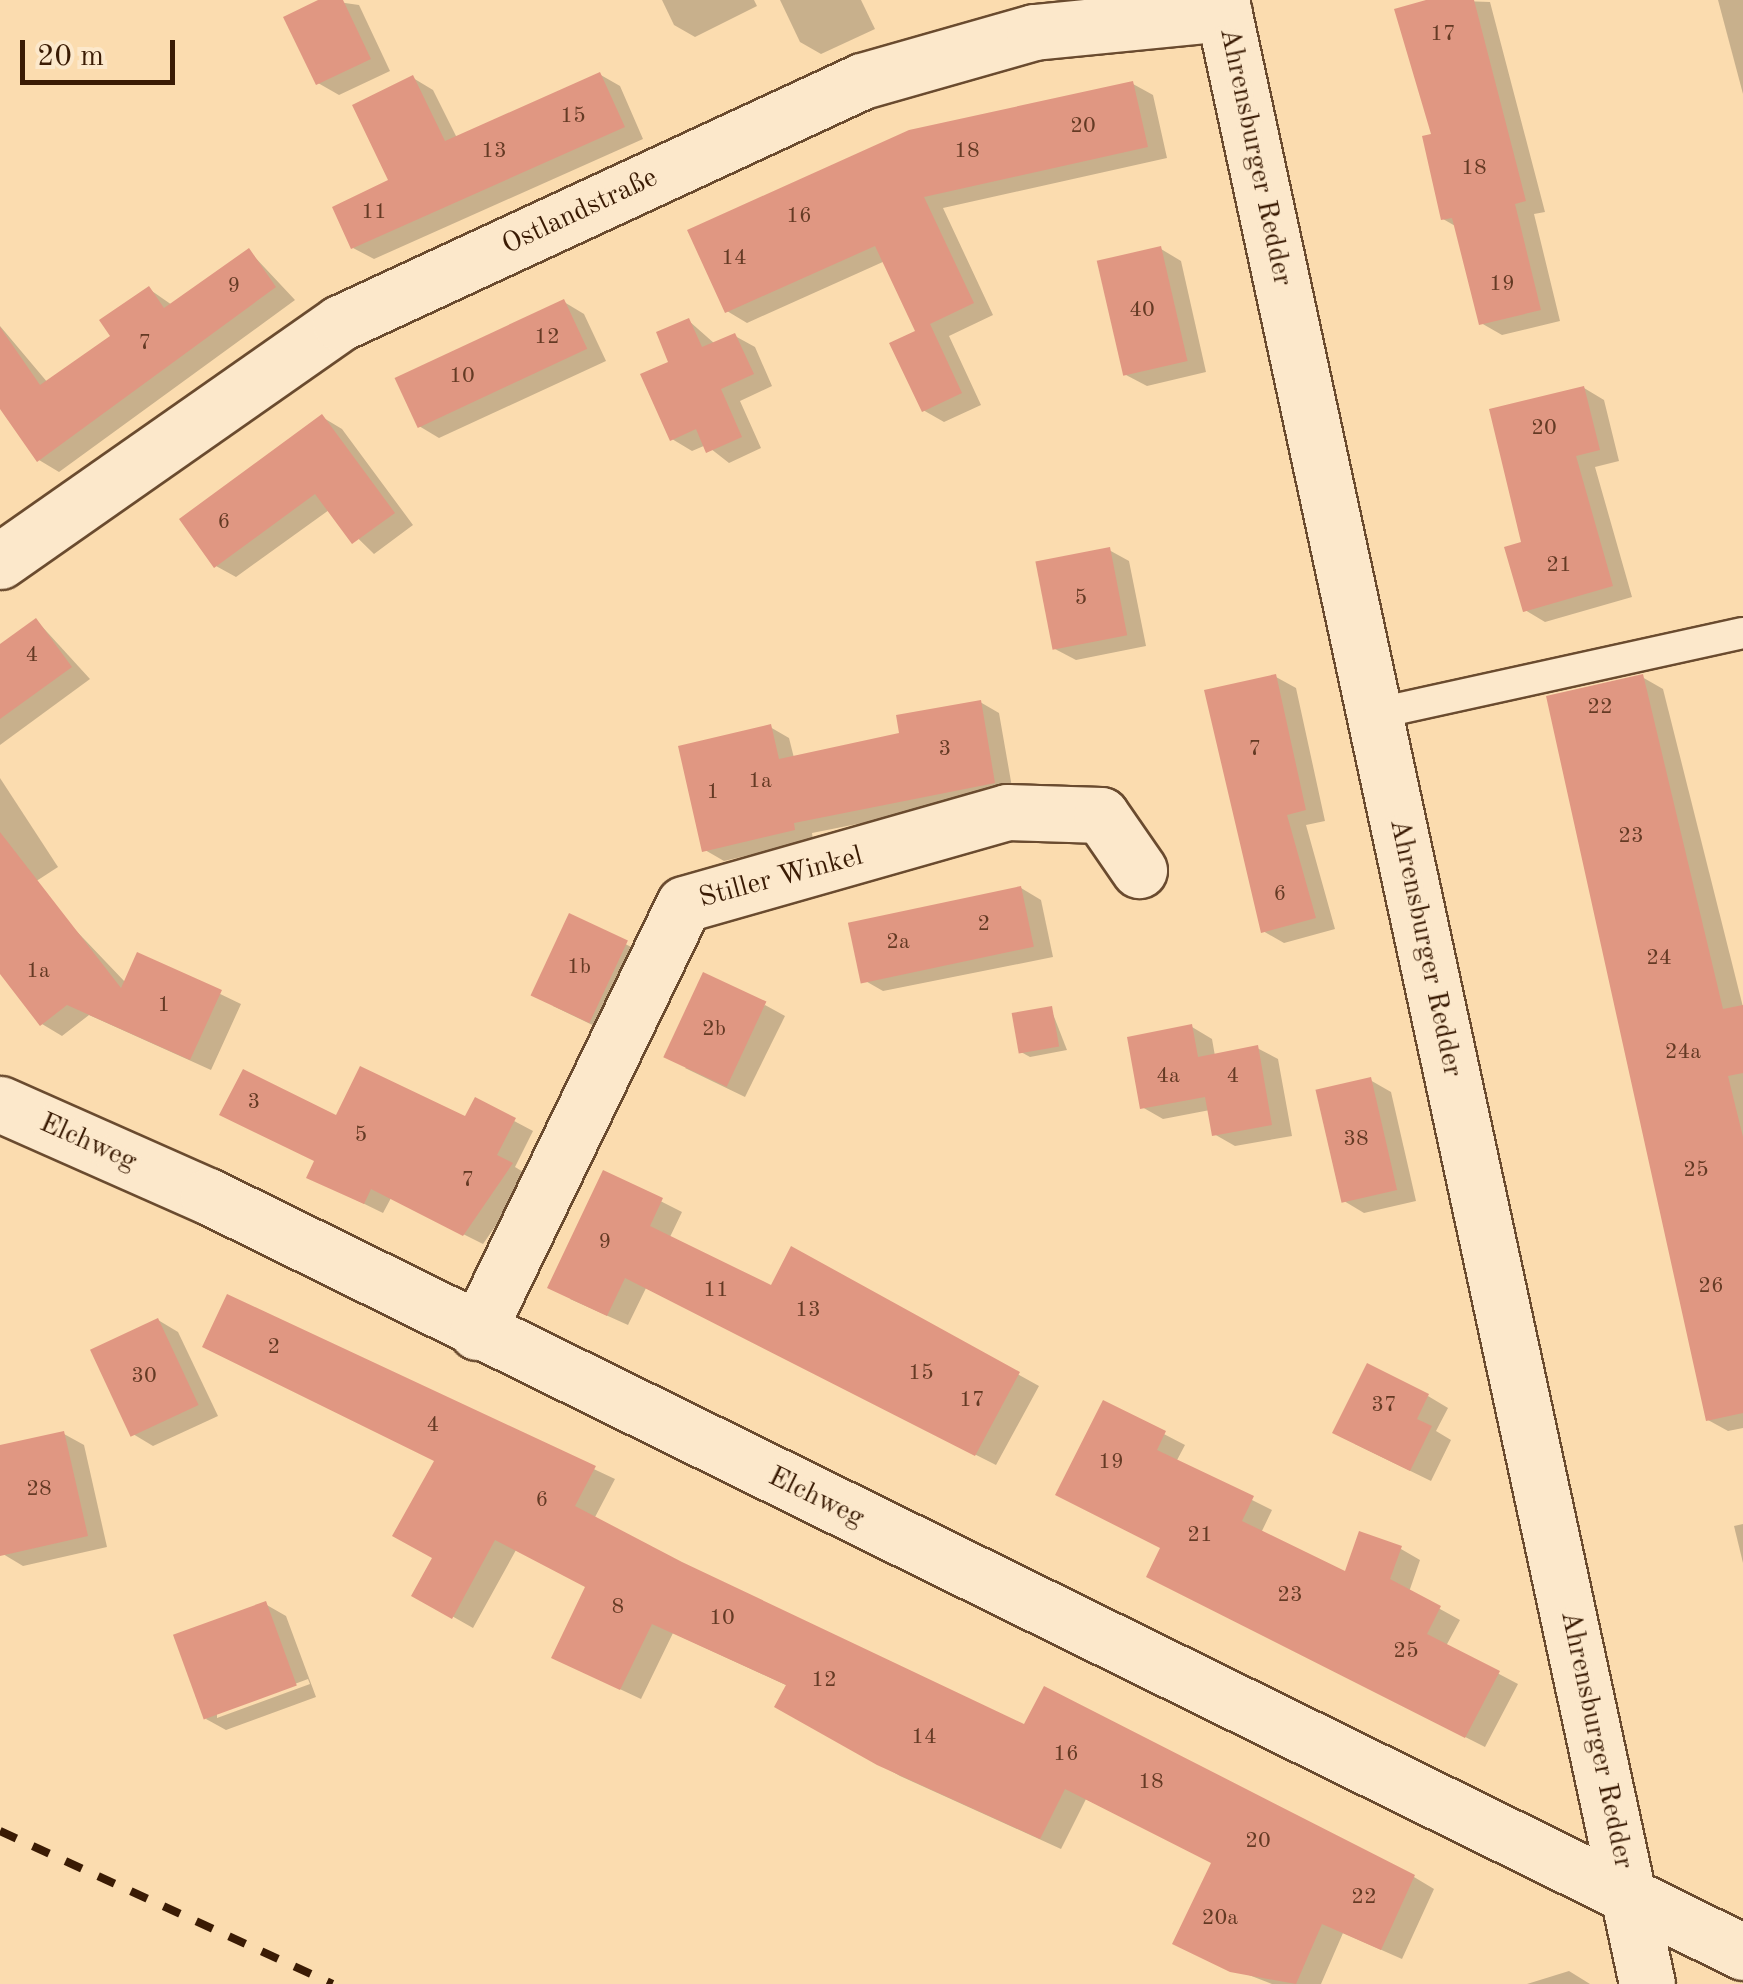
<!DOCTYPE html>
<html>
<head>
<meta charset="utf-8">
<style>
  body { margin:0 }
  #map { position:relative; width:1743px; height:1984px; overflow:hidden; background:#fbdcaf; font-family:"Old Standard TT",serif }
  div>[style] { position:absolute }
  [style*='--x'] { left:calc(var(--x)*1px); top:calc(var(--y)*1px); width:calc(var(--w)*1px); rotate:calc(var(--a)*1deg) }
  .shadow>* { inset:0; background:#0003 }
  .building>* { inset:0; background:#e09782; transform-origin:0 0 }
  .roads { filter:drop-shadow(2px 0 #6a4b2f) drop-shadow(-2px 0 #6a4b2f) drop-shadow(0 2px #6a4b2f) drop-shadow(0 -2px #6a4b2f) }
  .service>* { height:30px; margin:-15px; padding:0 15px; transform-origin:15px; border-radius:15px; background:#fce8cb }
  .minor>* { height:55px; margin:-27.5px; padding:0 27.5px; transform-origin:27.5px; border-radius:27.5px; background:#fce8cb }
  .rail>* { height:8px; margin-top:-4px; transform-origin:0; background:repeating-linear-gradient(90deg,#3a1b04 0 18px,transparent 0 36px) }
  span { translate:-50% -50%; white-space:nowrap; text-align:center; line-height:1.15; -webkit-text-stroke:10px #fce8cb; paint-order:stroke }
  .number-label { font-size:22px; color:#643a24 }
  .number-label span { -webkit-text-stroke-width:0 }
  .street-label { font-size:28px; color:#3a1b04 }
  .scale { position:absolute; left:20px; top:40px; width:155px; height:45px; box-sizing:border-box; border:5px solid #3a1b04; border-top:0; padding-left:12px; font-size:30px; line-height:35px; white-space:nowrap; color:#3a1b04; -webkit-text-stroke:8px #fce8cb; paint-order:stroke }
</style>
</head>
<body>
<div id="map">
  <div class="shadow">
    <div style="clip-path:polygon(324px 0,359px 5px,390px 71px,339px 95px,318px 83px)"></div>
    <div style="clip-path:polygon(662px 0,754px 0,757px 6px,695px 37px,674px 25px)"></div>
    <div style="clip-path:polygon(780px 0,861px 0,875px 29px,821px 54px,800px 42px)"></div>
    <div style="clip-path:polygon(1435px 0,1490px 2px,1545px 212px,1534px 214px,1560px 321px,1502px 335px,1481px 323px,1457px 227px,1443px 219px)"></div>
    <div style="clip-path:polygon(1718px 0,1743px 0,1743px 94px)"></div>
    <div style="clip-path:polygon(599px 74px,620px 86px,643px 139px,374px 259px,353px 248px,391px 181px,413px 78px,433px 90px,457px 138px)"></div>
    <div style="clip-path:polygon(1133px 84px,1153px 95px,1167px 158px,943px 208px,993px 315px,949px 336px,981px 405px,944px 422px,923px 410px,918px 332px,885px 261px,747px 323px,727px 311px,691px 231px)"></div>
    <div style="clip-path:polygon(1161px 249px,1181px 261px,1206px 372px,1147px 386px,1126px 375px)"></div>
    <div style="clip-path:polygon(249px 251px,295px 300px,59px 472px,39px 460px,0 404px,0 326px,48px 383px,113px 337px,149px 289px,172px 305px)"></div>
    <div style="clip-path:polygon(564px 302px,584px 314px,606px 361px,439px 438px,419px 426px)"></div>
    <div style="clip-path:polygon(689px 321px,715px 344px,735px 336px,755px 347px,772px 386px,740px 401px,761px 448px,729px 463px,706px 445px,692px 451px,672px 439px,671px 363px)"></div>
    <div style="clip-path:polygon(1584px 388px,1604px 400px,1619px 461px,1595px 467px,1632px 597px,1545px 622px,1525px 610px,1524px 544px)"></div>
    <div style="clip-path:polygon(322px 417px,342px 429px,413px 525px,374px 554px,329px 510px,236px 577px,216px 566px)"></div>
    <div style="clip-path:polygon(1109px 550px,1129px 561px,1146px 646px,1076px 660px,1055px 649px)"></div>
    <div style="clip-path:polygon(37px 621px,90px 679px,0 745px,0 647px)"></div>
    <div style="clip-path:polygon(1276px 677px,1296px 688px,1325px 821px,1306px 825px,1335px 929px,1284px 943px,1263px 931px)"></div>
    <div style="clip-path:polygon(1642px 677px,1663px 689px,1743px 1007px,1743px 1428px,1728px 1431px,1708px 1420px)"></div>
    <div style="clip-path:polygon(980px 702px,999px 713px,1013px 793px,812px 833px,813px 840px,724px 861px,705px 850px,770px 727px,789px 738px,794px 758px,902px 735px)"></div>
    <div style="clip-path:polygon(0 778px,58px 867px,21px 891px,0 878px)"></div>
    <div style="clip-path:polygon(1021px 888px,1041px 900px,1053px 957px,883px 991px,862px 979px)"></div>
    <div style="clip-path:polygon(570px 916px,647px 955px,609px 1033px,553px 1006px)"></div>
    <div style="clip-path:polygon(64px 918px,126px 983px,139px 955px,241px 1004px,211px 1070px,89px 1015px,62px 1036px,42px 1024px,0 968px)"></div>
    <div style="clip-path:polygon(765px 1005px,785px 1016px,745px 1097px,685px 1068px)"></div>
    <div style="clip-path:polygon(1051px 1009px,1067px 1050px,1030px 1057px,1021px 1052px)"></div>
    <div style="clip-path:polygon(1192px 1027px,1212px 1039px,1215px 1056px,1257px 1048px,1278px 1059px,1292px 1136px,1235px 1146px,1214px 1134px,1210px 1110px,1163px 1119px,1142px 1107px)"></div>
    <div style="clip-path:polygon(1370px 1080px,1391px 1092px,1416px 1201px,1364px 1213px,1344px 1201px)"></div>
    <div style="clip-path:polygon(476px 1101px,533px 1131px,515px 1167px,530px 1176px,483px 1244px,391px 1198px,383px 1213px,309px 1177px,337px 1118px,466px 1119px)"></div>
    <div style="clip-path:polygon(605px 1173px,682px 1212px,669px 1239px,772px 1289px,792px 1249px,1039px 1386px,996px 1465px,646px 1288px,628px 1325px,570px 1299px)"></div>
    <div style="clip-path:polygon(228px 1297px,615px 1479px,594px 1519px,681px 1565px,1026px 1727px,1414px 1877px,1434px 1889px,1402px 1959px,1343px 1933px,1321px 1984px,1272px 1984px,1195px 1954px,1214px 1863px,1086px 1799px,1061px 1849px,900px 1776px,778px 1706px,788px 1686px,673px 1633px,641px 1699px,575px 1668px,588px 1587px,516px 1550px,473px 1628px,415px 1595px,436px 1558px,437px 1462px)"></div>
    <div style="clip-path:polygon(158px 1320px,178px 1332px,218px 1416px,153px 1446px,133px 1434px)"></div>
    <div style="clip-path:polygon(1428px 1396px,1448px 1408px,1436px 1431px,1451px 1440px,1431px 1481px,1355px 1444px)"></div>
    <div style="clip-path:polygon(1104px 1403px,1185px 1445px,1176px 1462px,1272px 1510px,1261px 1533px,1346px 1574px,1401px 1549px,1420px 1560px,1409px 1592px,1460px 1620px,1446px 1646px,1518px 1684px,1485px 1747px,1169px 1587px,1163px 1548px)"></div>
    <div style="clip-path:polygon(64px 1434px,84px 1445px,107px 1547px,23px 1566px,3px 1554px,0 1540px,0 1447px)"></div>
    <div style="clip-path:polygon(1743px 1524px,1743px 1563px,1734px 1526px)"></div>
    <div style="clip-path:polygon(evenodd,265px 1604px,286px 1616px,316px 1697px,226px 1730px,206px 1719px,265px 1604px,308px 1679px,310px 1684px,217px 1718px,217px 1713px,308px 1679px)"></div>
    <div style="clip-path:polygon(1569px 1971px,1590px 1984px,1527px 1984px)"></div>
  </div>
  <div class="building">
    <div style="clip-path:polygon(318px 0,343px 0,371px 59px,316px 85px,283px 17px)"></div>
    <div style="clip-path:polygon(1426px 0,1474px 0,1526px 201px,1515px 204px,1541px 310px,1479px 325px,1452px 218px,1441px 220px,1422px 136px,1431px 134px,1394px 9px)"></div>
    <div style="clip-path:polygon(600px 72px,625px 127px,351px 249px,332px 207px,388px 180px,352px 105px,413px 75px,445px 141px)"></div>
    <div style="clip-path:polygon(1133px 81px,1148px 147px,924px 197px,974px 303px,930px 324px,962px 393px,922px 412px,889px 343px,915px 331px,875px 246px,725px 313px,687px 230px,909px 130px)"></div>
    <div style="left:1161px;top:246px;width:118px;height:66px;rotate:77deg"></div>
    <div style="clip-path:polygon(249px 248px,276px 287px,37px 462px,0 409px,0 327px,40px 385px,110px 336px,99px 320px,149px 286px,164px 308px)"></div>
    <div style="left:564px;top:299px;width:55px;height:187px;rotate:65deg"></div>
    <div style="clip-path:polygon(689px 318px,702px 347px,735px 333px,754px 374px,721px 389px,742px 437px,706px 453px,696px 429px,670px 441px,640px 374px,668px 362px,656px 332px)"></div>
    <div style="clip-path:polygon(1584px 386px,1600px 450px,1576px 456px,1613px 586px,1523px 612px,1504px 547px,1521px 542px,1489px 409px)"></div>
    <div style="clip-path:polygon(322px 414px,395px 513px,352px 544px,315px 494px,214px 568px,179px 519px)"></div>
    <div style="left:1110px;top:547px;width:90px;height:76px;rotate:79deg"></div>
    <div style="clip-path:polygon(36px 618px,72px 667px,0 719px,0 644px)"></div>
    <div style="clip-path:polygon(1276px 674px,1306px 810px,1287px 815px,1316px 918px,1261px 933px,1204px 690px)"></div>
    <div style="clip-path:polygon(1643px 674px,1723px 1009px,1743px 1005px,1743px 1073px,1728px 1076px,1743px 1137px,1743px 1413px,1706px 1421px,1546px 696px)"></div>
    <div style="clip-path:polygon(981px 700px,995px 783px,794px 823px,795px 830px,702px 852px,678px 746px,771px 724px,779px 759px,899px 733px,896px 715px)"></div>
    <div style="clip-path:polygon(0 832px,121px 988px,137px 952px,222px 990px,190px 1060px,67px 1005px,40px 1026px,0 974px)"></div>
    <div style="left:1021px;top:886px;width:62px;height:177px;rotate:78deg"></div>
    <div style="left:569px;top:913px;width:65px;height:91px;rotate:25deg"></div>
    <div style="left:703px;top:972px;width:70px;height:94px;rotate:25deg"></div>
    <div style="left:1052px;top:1006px;width:41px;height:41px;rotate:80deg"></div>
    <div style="clip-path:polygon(1192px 1024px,1198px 1057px,1258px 1045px,1272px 1125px,1212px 1136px,1205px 1097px,1140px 1109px,1127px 1037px)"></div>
    <div style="clip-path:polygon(360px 1066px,465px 1116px,475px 1097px,516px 1118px,497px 1155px,513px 1163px,463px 1236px,371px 1189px,364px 1204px,306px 1178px,314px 1161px,219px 1115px,243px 1069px,336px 1115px)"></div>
    <div style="left:1371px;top:1077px;width:116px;height:57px;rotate:77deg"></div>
    <div style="clip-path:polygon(603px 1170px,663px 1198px,650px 1226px,771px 1285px,791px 1246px,1020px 1372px,975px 1456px,625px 1278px,607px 1316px,547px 1288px)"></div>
    <div style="clip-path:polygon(227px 1294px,596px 1466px,575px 1506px,682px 1562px,1024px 1724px,1044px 1686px,1415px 1875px,1381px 1950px,1322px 1924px,1296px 1984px,1230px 1972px,1172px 1944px,1211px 1863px,1065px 1789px,1040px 1839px,877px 1765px,774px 1707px,786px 1685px,652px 1624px,620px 1690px,551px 1658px,585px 1587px,495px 1540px,452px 1619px,411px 1596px,432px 1558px,392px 1536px,434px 1461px,202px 1347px)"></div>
    <div style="left:158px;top:1318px;width:96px;height:75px;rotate:65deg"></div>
    <div style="clip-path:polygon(1367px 1363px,1429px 1394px,1417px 1419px,1432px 1426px,1410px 1471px,1332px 1433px)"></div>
    <div style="clip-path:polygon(1103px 1400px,1166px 1431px,1157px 1450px,1254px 1496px,1242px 1521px,1345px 1571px,1359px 1531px,1402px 1546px,1390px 1579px,1441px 1606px,1427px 1634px,1500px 1671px,1465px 1738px,1146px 1577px,1160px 1548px,1055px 1495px)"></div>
    <div style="clip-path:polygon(64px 1431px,88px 1536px,0 1556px,0 1445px)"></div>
    <div style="left:266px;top:1601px;width:90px;height:99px;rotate:70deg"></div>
  </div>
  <div class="roads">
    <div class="service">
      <div style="--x:1377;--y:725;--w:26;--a:-39"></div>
      <div style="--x:1397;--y:709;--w:354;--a:-12.4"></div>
    </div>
    <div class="minor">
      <div style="--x:1221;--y:0;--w:2029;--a:77.88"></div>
      <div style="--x:0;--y:561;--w:415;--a:-35"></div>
      <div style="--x:340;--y:323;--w:575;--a:-24.87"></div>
      <div style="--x:862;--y:81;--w:179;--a:-15.9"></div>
      <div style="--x:1034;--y:32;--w:191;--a:-5.7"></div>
      <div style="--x:0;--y:1104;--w:227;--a:23.9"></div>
      <div style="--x:208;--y:1196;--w:1711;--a:26.22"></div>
      <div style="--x:477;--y:1332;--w:475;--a:-64.2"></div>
      <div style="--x:684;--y:904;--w:336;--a:-15.9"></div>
      <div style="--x:1007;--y:812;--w:94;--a:1.8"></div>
      <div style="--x:1101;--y:815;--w:67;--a:55.4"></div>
    </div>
  </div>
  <div class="rail">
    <div style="--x:0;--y:1831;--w:366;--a:24.7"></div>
  </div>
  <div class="number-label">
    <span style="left:1443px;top:35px">17</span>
    <span style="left:573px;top:117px">15</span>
    <span style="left:1083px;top:127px">20</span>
    <span style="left:494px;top:152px">13</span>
    <span style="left:967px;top:152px">18</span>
    <span style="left:1474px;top:169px">18</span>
    <span style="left:374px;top:213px">11</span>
    <span style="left:799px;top:217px">16</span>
    <span style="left:734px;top:259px">14</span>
    <span style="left:1502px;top:285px">19</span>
    <span style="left:234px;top:287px">9</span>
    <span style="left:1142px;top:311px">40</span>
    <span style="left:547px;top:338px">12</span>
    <span style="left:145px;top:344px">7</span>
    <span style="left:462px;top:377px">10</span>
    <span style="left:1544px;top:429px">20</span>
    <span style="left:224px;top:523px">6</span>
    <span style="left:1559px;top:566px">21</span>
    <span style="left:1081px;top:599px">5</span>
    <span style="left:32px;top:656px">4</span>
    <span style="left:1600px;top:708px">22</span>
    <span style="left:945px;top:750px">3</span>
    <span style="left:1255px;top:750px">7</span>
    <span style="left:760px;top:782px">1a</span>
    <span style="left:713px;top:793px">1</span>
    <span style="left:1631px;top:837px">23</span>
    <span style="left:1280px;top:895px">6</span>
    <span style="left:984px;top:925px">2</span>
    <span style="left:898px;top:943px">2a</span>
    <span style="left:1659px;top:959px">24</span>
    <span style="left:579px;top:968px">1b</span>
    <span style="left:38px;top:972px">1a</span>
    <span style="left:164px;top:1006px">1</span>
    <span style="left:714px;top:1030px">2b</span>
    <span style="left:1683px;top:1053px">24a</span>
    <span style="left:1168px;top:1077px">4a</span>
    <span style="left:1233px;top:1077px">4</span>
    <span style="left:254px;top:1103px">3</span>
    <span style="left:361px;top:1136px">5</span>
    <span style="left:1356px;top:1140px">38</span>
    <span style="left:1696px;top:1171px">25</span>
    <span style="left:468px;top:1181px">7</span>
    <span style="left:605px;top:1243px">9</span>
    <span style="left:1711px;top:1287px">26</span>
    <span style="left:716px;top:1291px">11</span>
    <span style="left:808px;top:1311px">13</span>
    <span style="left:274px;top:1348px">2</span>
    <span style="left:921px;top:1374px">15</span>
    <span style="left:144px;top:1377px">30</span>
    <span style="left:972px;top:1401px">17</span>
    <span style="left:1384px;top:1406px">37</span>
    <span style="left:433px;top:1426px">4</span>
    <span style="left:1111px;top:1463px">19</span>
    <span style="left:39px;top:1490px">28</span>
    <span style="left:542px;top:1501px">6</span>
    <span style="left:1200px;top:1536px">21</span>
    <span style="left:1290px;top:1596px">23</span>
    <span style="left:618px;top:1608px">8</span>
    <span style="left:722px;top:1619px">10</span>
    <span style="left:1406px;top:1652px">25</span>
    <span style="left:824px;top:1681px">12</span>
    <span style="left:924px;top:1738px">14</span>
    <span style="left:1066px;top:1755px">16</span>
    <span style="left:1151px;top:1783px">18</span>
    <span style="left:1258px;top:1842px">20</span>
    <span style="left:1364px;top:1898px">22</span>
    <span style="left:1220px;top:1919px">20a</span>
  </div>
  <div class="street-label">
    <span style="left:1255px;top:157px;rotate:78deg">Ahrensburger Redder</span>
    <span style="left:580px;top:212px;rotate:-25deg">Ostlandstraße</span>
    <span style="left:781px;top:878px;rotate:-15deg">Stiller Winkel</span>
    <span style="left:1425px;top:948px;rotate:78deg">Ahrensburger Redder</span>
    <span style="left:88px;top:1143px;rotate:24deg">Elchweg</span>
    <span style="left:816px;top:1498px;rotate:26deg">Elchweg</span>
    <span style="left:1596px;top:1740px;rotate:78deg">Ahrensburger Redder</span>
  </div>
  <div class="scale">20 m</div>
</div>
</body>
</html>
